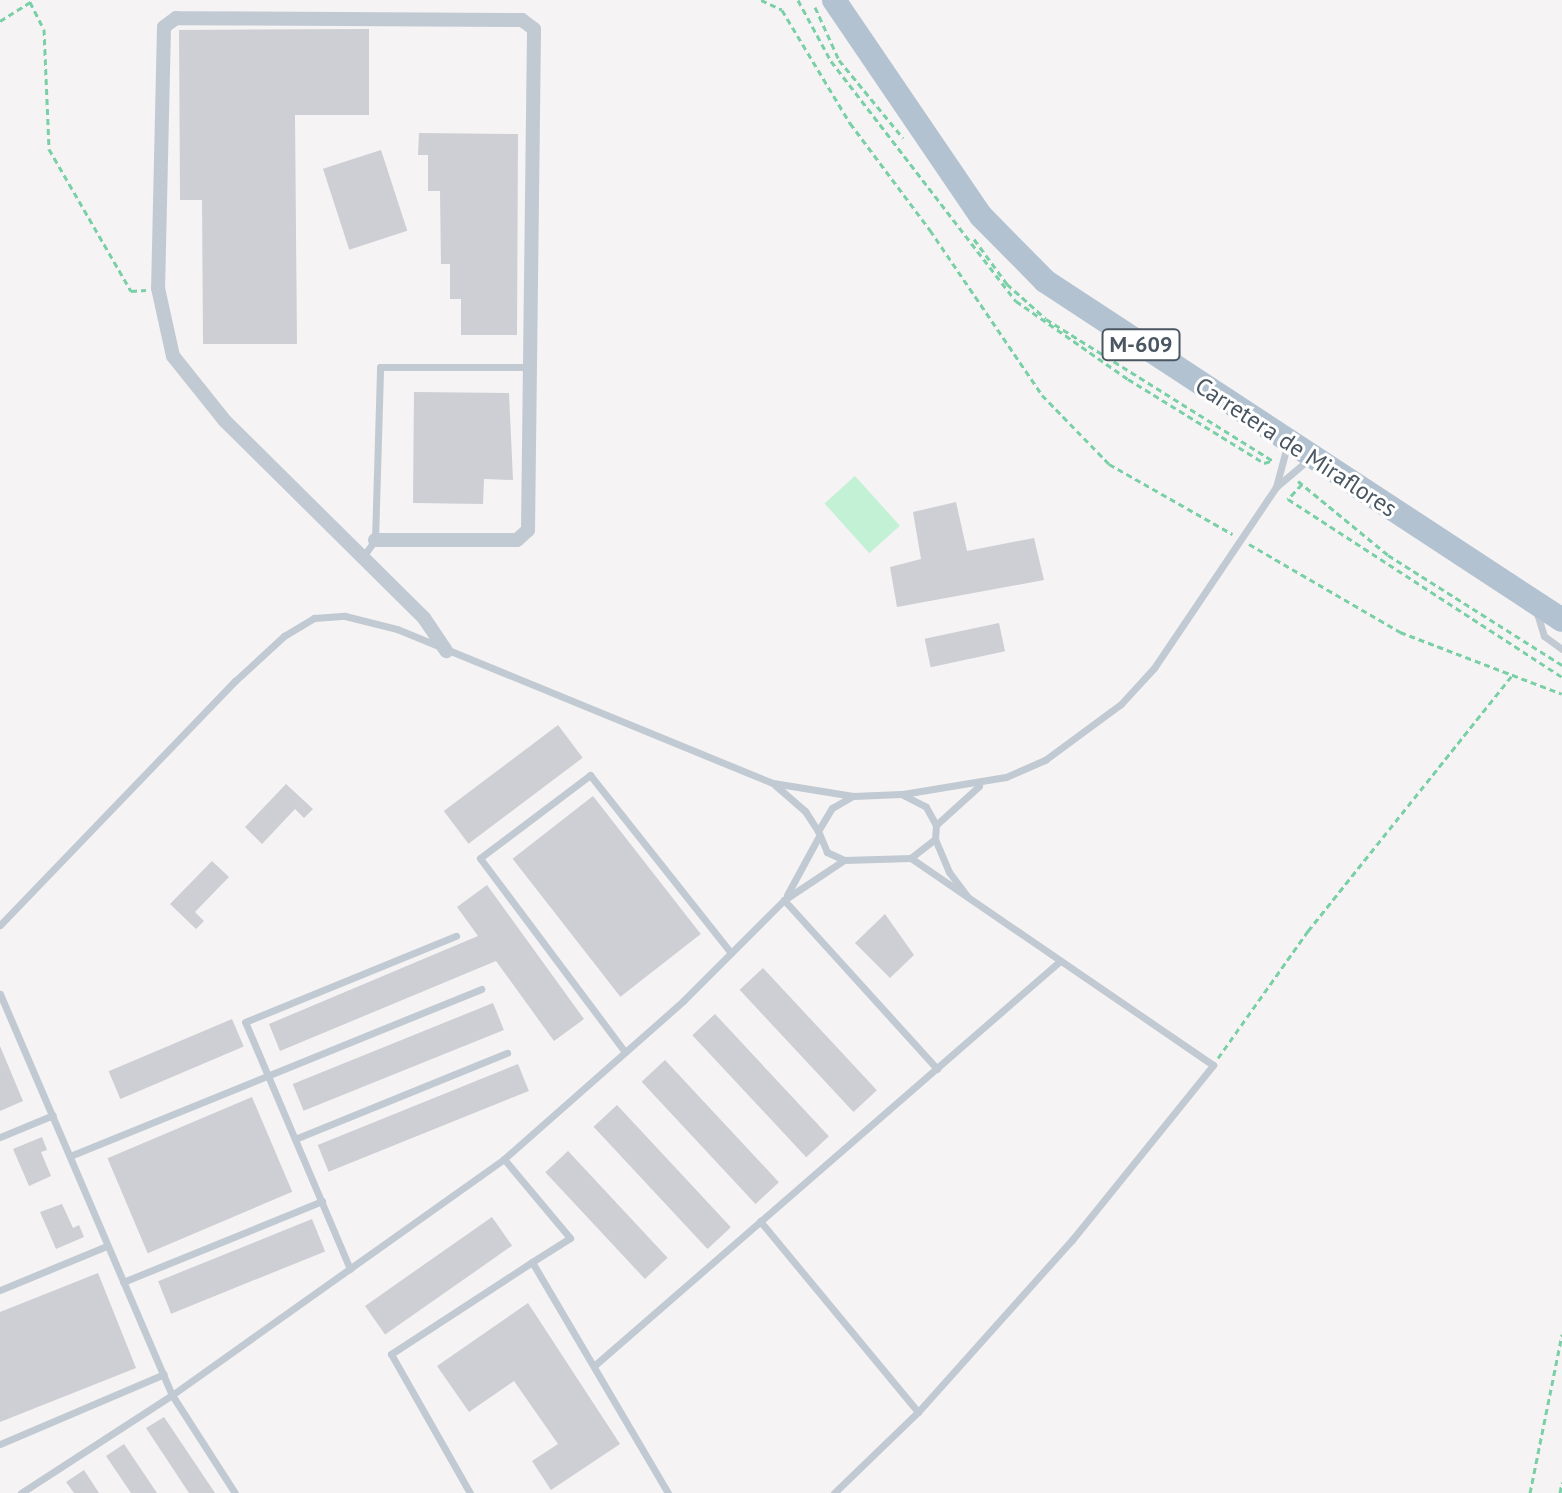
<!DOCTYPE html>
<html>
<head>
<meta charset="utf-8">
<style>
  body { margin:0 }
  #map { position:relative; width:1562px; height:1493px; overflow:hidden; background:#f5f3f3; font-family:"PT Sans",sans-serif }
  div>[style] { position:absolute }
  [style*='--x'] { left:calc(var(--x)*1px); top:calc(var(--y)*1px); width:calc(var(--w)*1px); rotate:calc(var(--a)*1deg) }
  .green>* { inset:0; background:#c3f1d5; transform-origin:0 0 }
  .building>* { inset:0; background:#cdcfd5; transform-origin:0 0 }
  .path>* { height:3px; margin-top:-1.5px; transform-origin:0; background:repeating-linear-gradient(90deg,#7ad0a6 0 6px,transparent 0 10px) }
  .lane>* { height:7px; margin:-3.5px; padding:0 3.5px; transform-origin:3.5px; border-radius:3.5px; background:#c1cad2 }
  .street>* { height:14px; margin:-7px; padding:0 7px; transform-origin:7px; border-radius:7px; background:#c1cad2 }
  .primary>* { height:24px; margin:-12px; padding:0 12px; transform-origin:12px; border-radius:12px; background:#b3c2d1 }
  span { translate:-50% -50%; white-space:nowrap; text-align:center; line-height:1.15; -webkit-text-stroke:6px #fff; paint-order:stroke }
  .shield-label span { padding:2px 6px; background:#fff; border:2px solid; border-radius:6px; -webkit-text-stroke-width:0 }
  .shield-label { font-size:22px; color:#4a5661; font-weight:700 }
  .street-label { font-size:24px; color:#4a5661 }
</style>
</head>
<body>
<div id="map">
  <div class="green">
    <div style="left:855px;top:476px;width:67px;height:41px;rotate:48deg"></div>
  </div>
  <div class="building">
    <div style="clip-path:polygon(369px 29px,369px 115px,295px 115px,297px 344px,203px 344px,202px 200px,180px 200px,179px 30px)"></div>
    <div style="clip-path:polygon(419px 133px,518px 134px,517px 335px,461px 335px,461px 299px,450px 299px,450px 264px,441px 264px,440px 191px,428px 191px,428px 155px,418px 155px)"></div>
    <div style="left:381px;top:150px;width:85px;height:61px;rotate:72deg"></div>
    <div style="clip-path:polygon(414px 392px,509px 393px,513px 480px,484px 479px,483px 504px,413px 503px)"></div>
    <div style="clip-path:polygon(956px 502px,967px 551px,1034px 538px,1044px 580px,897px 607px,890px 567px,921px 559px,913px 512px)"></div>
    <div style="left:999px;top:623px;width:29px;height:76px;rotate:78deg"></div>
    <div style="left:558px;top:725px;width:41px;height:143px;rotate:53deg"></div>
    <div style="clip-path:polygon(286px 784px,313px 809px,304px 818px,295px 809px,262px 844px,245px 827px)"></div>
    <div style="left:593px;top:796px;width:175px;height:102px;rotate:52deg"></div>
    <div style="clip-path:polygon(212px 861px,229px 877px,195px 912px,204px 921px,196px 929px,170px 904px)"></div>
    <div style="clip-path:polygon(487px 885px,584px 1019px,554px 1041px,496px 961px,280px 1051px,269px 1024px,478px 936px,457px 907px)"></div>
    <div style="clip-path:polygon(885px 914px,914px 955px,890px 978px,855px 943px)"></div>
    <div style="left:763px;top:968px;width:167px;height:32px;rotate:47deg"></div>
    <div style="left:493px;top:1003px;width:29px;height:216px;rotate:68deg"></div>
    <div style="left:715px;top:1014px;width:167px;height:31px;rotate:47deg"></div>
    <div style="left:232px;top:1019px;width:30px;height:134px;rotate:67deg"></div>
    <div style="clip-path:polygon(0 1046px,23px 1101px,0 1111px)"></div>
    <div style="left:665px;top:1060px;width:167px;height:32px;rotate:47deg"></div>
    <div style="left:518px;top:1064px;width:29px;height:216px;rotate:68deg"></div>
    <div style="left:252px;top:1097px;width:103px;height:157px;rotate:67deg"></div>
    <div style="left:617px;top:1105px;width:167px;height:32px;rotate:47deg"></div>
    <div style="clip-path:polygon(42px 1137px,47px 1150px,41px 1152px,51px 1176px,29px 1186px,13px 1149px)"></div>
    <div style="left:568px;top:1151px;width:146px;height:31px;rotate:47deg"></div>
    <div style="clip-path:polygon(62px 1204px,73px 1228px,79px 1225px,84px 1237px,56px 1249px,40px 1212px)"></div>
    <div style="left:492px;top:1217px;width:35px;height:155px;rotate:55deg"></div>
    <div style="left:312px;top:1219px;width:35px;height:166px;rotate:68deg"></div>
    <div style="clip-path:polygon(98px 1273px,136px 1368px,0 1422px,0 1312px)"></div>
    <div style="clip-path:polygon(528px 1303px,620px 1444px,551px 1490px,532px 1461px,558px 1444px,514px 1381px,469px 1412px,437px 1366px)"></div>
    <div style="clip-path:polygon(164px 1417px,215px 1493px,189px 1493px,146px 1428px)"></div>
    <div style="clip-path:polygon(124px 1444px,157px 1493px,131px 1493px,106px 1456px)"></div>
    <div style="clip-path:polygon(84px 1470px,99px 1493px,74px 1493px,66px 1482px)"></div>
  </div>
  <div class="path">
    <div style="--x:761;--y:0;--w:23;--a:25"></div>
    <div style="--x:782;--y:10;--w:132;--a:59"></div>
    <div style="--x:850;--y:123;--w:134;--a:53.2"></div>
    <div style="--x:930;--y:230;--w:199;--a:55.8"></div>
    <div style="--x:1042;--y:395;--w:96;--a:45.8"></div>
    <div style="--x:1109;--y:464;--w:142;--a:29.6"></div>
    <div style="--x:798;--y:0;--w:69;--a:61.6"></div>
    <div style="--x:831;--y:61;--w:303;--a:52.4"></div>
    <div style="--x:1016;--y:301;--w:136;--a:34.9"></div>
    <div style="--x:1128;--y:379;--w:160;--a:31.7"></div>
    <div style="--x:1264;--y:463;--w:7;--a:-16"></div>
    <div style="--x:30;--y:2;--w:30;--a:63"></div>
    <div style="--x:44;--y:29;--w:120;--a:87.6"></div>
    <div style="--x:49;--y:149;--w:164;--a:60"></div>
    <div style="--x:131;--y:291;--w:15;--a:-4"></div>
    <div style="--x:815;--y:7;--w:58;--a:65.6"></div>
    <div style="--x:839;--y:60;--w:101;--a:50.6"></div>
    <div style="--x:0;--y:21;--w:40;--a:-32"></div>
    <div style="--x:974;--y:239;--w:56;--a:53.7"></div>
    <div style="--x:1007;--y:284;--w:52;--a:41.9"></div>
    <div style="--x:1046;--y:319;--w:268;--a:32"></div>
    <div style="--x:1298;--y:481;--w:117;--a:39.4"></div>
    <div style="--x:1388;--y:555;--w:206;--a:32.3"></div>
    <div style="--x:1302;--y:484;--w:21;--a:133"></div>
    <div style="--x:1288;--y:499;--w:327;--a:33"></div>
    <div style="--x:1249;--y:544;--w:175;--a:30.2"></div>
    <div style="--x:1400;--y:632;--w:173;--a:20.9"></div>
    <div style="--x:1218;--y:1058;--w:156;--a:-54.7"></div>
    <div style="--x:1308;--y:931;--w:329;--a:-51.4"></div>
    <div style="--x:1530;--y:1493;--w:162;--a:-78.6"></div>
    <div style="--x:1560;--y:1493;--w:11;--a:-80"></div>
  </div>
  <div class="lane">
    <div style="--x:1276;--y:487;--w:42;--a:-40.2"></div>
    <div style="--x:362;--y:558;--w:22;--a:-54"></div>
    <div style="--x:375;--y:540;--w:173;--a:-88.3"></div>
    <div style="--x:380;--y:367;--w:150;--a:0"></div>
    <div style="--x:1536;--y:610;--w:27;--a:73"></div>
    <div style="--x:1544;--y:636;--w:22;--a:36"></div>
    <div style="--x:775;--y:785;--w:40;--a:41"></div>
    <div style="--x:805;--y:811;--w:24;--a:57"></div>
    <div style="--x:903;--y:794;--w:104;--a:-9.4"></div>
    <div style="--x:1006;--y:777;--w:43;--a:-23.6"></div>
    <div style="--x:1045;--y:760;--w:94;--a:-36.4"></div>
    <div style="--x:1121;--y:704;--w:49;--a:-47.5"></div>
    <div style="--x:1154;--y:668;--w:218;--a:-56"></div>
    <div style="--x:1276;--y:487;--w:42;--a:-75"></div>
    <div style="--x:936;--y:825;--w:58;--a:-42.2"></div>
    <div style="--x:935;--y:839;--w:36;--a:67"></div>
    <div style="--x:949;--y:872;--w:31;--a:53"></div>
    <div style="--x:787;--y:895;--w:65;--a:-61.5"></div>
    <div style="--x:784;--y:900;--w:228;--a:47.8"></div>
    <div style="--x:0;--y:925;--w:339;--a:-46.1"></div>
    <div style="--x:235;--y:681;--w:67;--a:-42.6"></div>
    <div style="--x:284;--y:636;--w:35;--a:-31"></div>
    <div style="--x:314;--y:618;--w:31;--a:-4"></div>
    <div style="--x:345;--y:616;--w:54;--a:14"></div>
    <div style="--x:397;--y:629;--w:406;--a:22.3"></div>
    <div style="--x:773;--y:783;--w:81;--a:9.2"></div>
    <div style="--x:853;--y:796;--w:48;--a:-2.4"></div>
    <div style="--x:901;--y:794;--w:28;--a:27"></div>
    <div style="--x:926;--y:807;--w:21;--a:61"></div>
    <div style="--x:936;--y:825;--w:14;--a:94"></div>
    <div style="--x:935;--y:839;--w:31;--a:142"></div>
    <div style="--x:911;--y:858;--w:67;--a:178.3"></div>
    <div style="--x:844;--y:860;--w:19;--a:-155"></div>
    <div style="--x:827;--y:852;--w:23;--a:-113"></div>
    <div style="--x:818;--y:831;--w:27;--a:-59"></div>
    <div style="--x:832;--y:808;--w:24;--a:-30"></div>
    <div style="--x:0;--y:994;--w:436;--a:66.8"></div>
    <div style="--x:172;--y:1395;--w:117;--a:57.3"></div>
    <div style="--x:625;--y:1052;--w:242;--a:-126.8"></div>
    <div style="--x:480;--y:858;--w:138;--a:-37"></div>
    <div style="--x:590;--y:775;--w:227;--a:51.6"></div>
    <div style="--x:0;--y:1137;--w:57;--a:-22.5"></div>
    <div style="--x:295;--y:1139;--w:229;--a:-22.1"></div>
    <div style="--x:70;--y:1156;--w:444;--a:-22.1"></div>
    <div style="--x:504;--y:1159;--w:103;--a:50.1"></div>
    <div style="--x:570;--y:1238;--w:45;--a:147.7"></div>
    <div style="--x:760;--y:1221;--w:248;--a:50.4"></div>
    <div style="--x:350;--y:1269;--w:268;--a:-113"></div>
    <div style="--x:245;--y:1022;--w:228;--a:-22.2"></div>
    <div style="--x:123;--y:1282;--w:215;--a:-22.1"></div>
    <div style="--x:0;--y:1290;--w:116;--a:-22.4"></div>
    <div style="--x:595;--y:1365;--w:615;--a:-40.98"></div>
    <div style="--x:0;--y:1444;--w:178;--a:-23.1"></div>
    <div style="--x:21;--y:1493;--w:180;--a:-33"></div>
    <div style="--x:172;--y:1395;--w:407;--a:-35.4"></div>
    <div style="--x:504;--y:1159;--w:239;--a:-41.4"></div>
    <div style="--x:683;--y:1001;--w:143;--a:-45"></div>
    <div style="--x:784;--y:900;--w:72;--a:-33.7"></div>
    <div style="--x:470;--y:1493;--w:160;--a:-119.6"></div>
    <div style="--x:391;--y:1354;--w:168;--a:-33.1"></div>
    <div style="--x:532;--y:1262;--w:268;--a:59.5"></div>
    <div style="--x:834;--y:1493;--w:117;--a:-44"></div>
    <div style="--x:918;--y:1412;--w:231;--a:-48.2"></div>
    <div style="--x:1072;--y:1240;--w:225;--a:-51.1"></div>
    <div style="--x:1213;--y:1065;--w:366;--a:-145.6"></div>
  </div>
  <div class="street">
    <div style="--x:375;--y:540;--w:142;--a:0"></div>
    <div style="--x:517;--y:540;--w:15;--a:-42"></div>
    <div style="--x:528;--y:530;--w:501;--a:-89.31"></div>
    <div style="--x:534;--y:29;--w:15;--a:-143"></div>
    <div style="--x:522;--y:20;--w:346;--a:-179.7"></div>
    <div style="--x:176;--y:18;--w:15;--a:143"></div>
    <div style="--x:164;--y:27;--w:261;--a:91.3"></div>
    <div style="--x:158;--y:288;--w:70;--a:77.6"></div>
    <div style="--x:173;--y:356;--w:83;--a:51.3"></div>
    <div style="--x:225;--y:421;--w:280;--a:44.7"></div>
    <div style="--x:424;--y:618;--w:40;--a:56"></div>
  </div>
  <div class="primary">
    <div style="--x:834;--y:0;--w:261;--a:55.8"></div>
    <div style="--x:981;--y:216;--w:91;--a:45.4"></div>
    <div style="--x:1045;--y:281;--w:618;--a:33.25"></div>
  </div>
  <div class="shield-label">
    <span style="left:1141px;top:345px">M-609</span>
  </div>
  <div class="street-label">
    <span style="left:1296px;top:447px;rotate:33deg">Carretera de Miraflores</span>
  </div>
</div>
</body>
</html>
